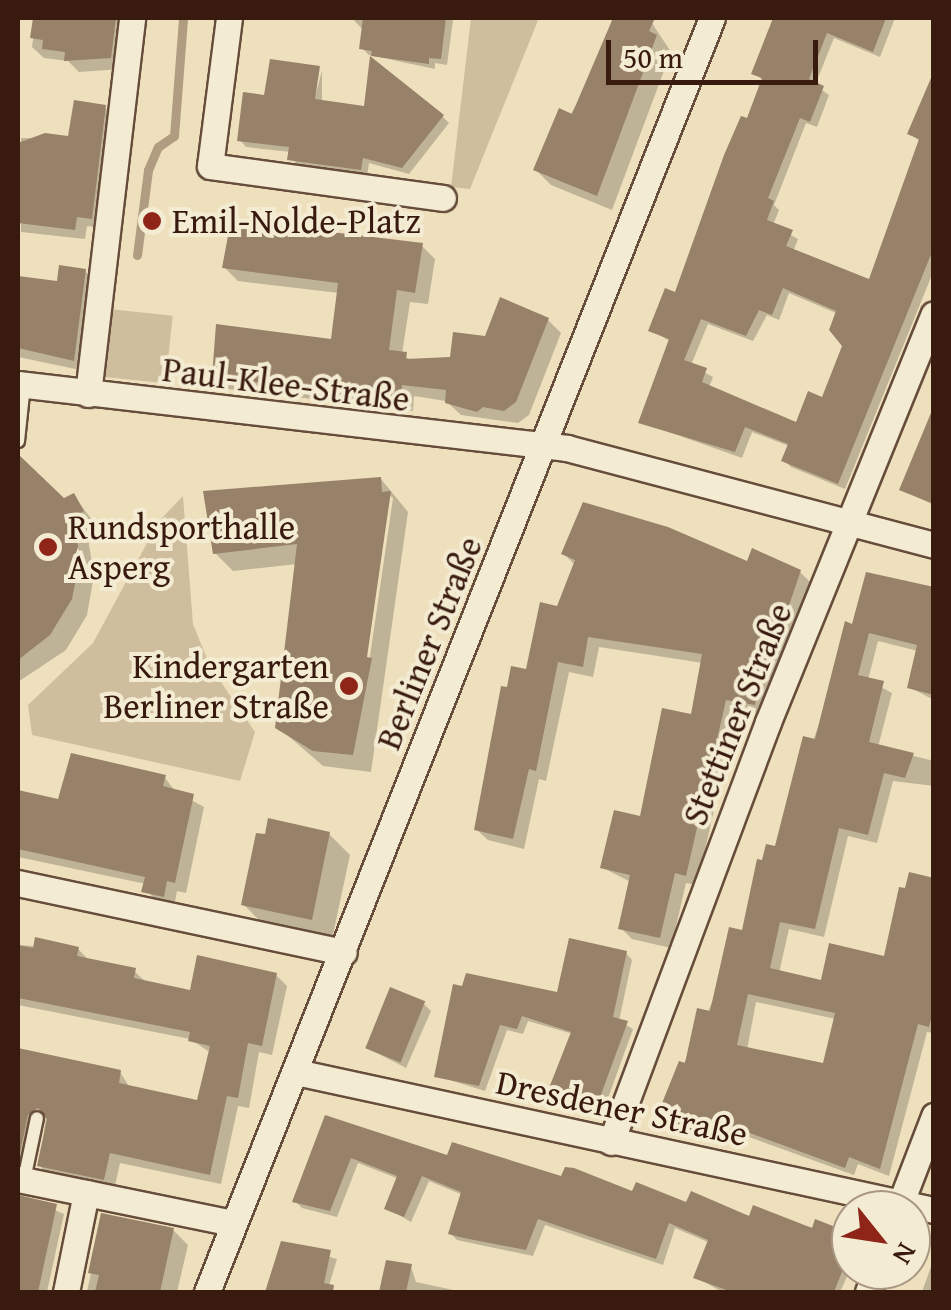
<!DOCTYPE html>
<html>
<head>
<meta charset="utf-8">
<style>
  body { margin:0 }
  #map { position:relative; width:951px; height:1310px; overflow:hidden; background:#eee0bc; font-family:"Gentium Book Plus",serif }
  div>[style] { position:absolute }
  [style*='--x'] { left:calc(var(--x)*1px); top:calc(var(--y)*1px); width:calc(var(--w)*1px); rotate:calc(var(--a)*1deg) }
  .green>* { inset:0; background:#cfbe9e; transform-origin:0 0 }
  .shadow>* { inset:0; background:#0003 }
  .stream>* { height:9px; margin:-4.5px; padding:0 4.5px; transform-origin:4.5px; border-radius:4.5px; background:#b09d81 }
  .building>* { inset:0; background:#978168; transform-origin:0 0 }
  .roads { filter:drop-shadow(2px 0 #664c3a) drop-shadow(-2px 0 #664c3a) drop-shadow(0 2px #664c3a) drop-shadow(0 -2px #664c3a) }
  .lane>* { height:12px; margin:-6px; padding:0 6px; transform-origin:6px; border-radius:6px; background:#f4ebd3 }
  .street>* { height:25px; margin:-12.5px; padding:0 12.5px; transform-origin:12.5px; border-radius:12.5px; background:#f4ebd3 }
  .dots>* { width:28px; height:28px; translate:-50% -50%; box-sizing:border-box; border:5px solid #f4ebd3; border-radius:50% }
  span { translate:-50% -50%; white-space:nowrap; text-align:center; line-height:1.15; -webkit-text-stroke:8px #f4ebd3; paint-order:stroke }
  .poi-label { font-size:35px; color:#381a0e }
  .left { translate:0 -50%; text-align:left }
  .right { translate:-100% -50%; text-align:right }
  .street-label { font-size:35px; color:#381a0e }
  .frame { position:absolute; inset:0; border:20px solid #381a0e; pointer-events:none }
  .north { position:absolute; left:831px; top:1190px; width:100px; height:100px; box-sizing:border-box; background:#f4ebd3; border:2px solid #a99784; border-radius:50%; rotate:120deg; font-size:28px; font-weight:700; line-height:40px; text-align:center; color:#381a0e }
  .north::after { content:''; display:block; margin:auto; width:35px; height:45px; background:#8f2418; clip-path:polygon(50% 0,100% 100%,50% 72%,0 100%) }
  .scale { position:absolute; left:606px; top:40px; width:212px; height:45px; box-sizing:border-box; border:5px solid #381a0e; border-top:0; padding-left:12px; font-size:30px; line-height:35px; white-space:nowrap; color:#381a0e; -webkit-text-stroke:8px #f4ebd3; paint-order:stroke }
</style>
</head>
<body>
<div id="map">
  <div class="green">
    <div style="clip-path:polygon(471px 18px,539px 18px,470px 189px,451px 187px)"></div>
    <div style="left:109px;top:309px;width:64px;height:68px;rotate:6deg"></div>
    <div style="clip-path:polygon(183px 496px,193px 624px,210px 666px,255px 732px,240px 781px,32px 735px,28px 705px,93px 643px,159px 521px)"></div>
  </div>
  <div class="shadow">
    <div style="clip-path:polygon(36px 18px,129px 18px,122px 69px,79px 72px,68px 61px,44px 58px,32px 47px)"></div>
    <div style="clip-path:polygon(352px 18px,465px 18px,453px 20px,447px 65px,435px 63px,435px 69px,369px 55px,362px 48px,364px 31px)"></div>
    <div style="clip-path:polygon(630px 18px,652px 23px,671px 52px,612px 210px,551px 185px,536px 170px)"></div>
    <div style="clip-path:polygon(evenodd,777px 18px,895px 18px,880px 57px,834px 38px,815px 85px,829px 95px,817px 127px,806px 123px,774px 205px,779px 210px,773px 225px,798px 239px,793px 252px,871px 283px,921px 142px,910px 134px,934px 73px,934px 270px,845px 489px,791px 467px,784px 460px,789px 446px,752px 432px,742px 458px,641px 422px,671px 342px,651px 330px,677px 296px,748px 121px,764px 81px,754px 73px,777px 18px,789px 293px,838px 314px,845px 346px,824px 400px,797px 426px,709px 387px,713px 377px,691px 365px,708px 324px,753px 341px,767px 315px,779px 320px,789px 293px)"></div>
    <div style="clip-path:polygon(319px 68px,311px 111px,322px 71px,322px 102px,442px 116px,449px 123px,409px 174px,369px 163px,367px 176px,297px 166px,291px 152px,246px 147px,240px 140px,266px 98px)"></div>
    <div style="clip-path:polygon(104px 107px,115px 117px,102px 228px,87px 226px,85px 239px,21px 232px,21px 138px,70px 139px)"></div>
    <div style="clip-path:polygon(422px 246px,435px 259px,428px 304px,410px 302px,402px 354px,412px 361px,453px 359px,487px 339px,548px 320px,561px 333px,529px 415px,518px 423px,461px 415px,446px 401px,414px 396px,413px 411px,228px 389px,215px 376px,334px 342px,339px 293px,238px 281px,225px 268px)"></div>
    <div style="clip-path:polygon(85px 271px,97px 283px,85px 371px,18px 357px,18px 278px,59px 284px)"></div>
    <div style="clip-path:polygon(934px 413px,934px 505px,902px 490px)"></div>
    <div style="clip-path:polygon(18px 459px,65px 500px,74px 496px,98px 528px,87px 533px,94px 575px,87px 615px,66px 650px,18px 682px)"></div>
    <div style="clip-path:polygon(evenodd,381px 479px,408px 512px,371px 772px,323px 766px,278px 727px,297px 564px,233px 571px,215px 553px,381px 479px,388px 494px,393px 498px,368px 670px,363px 669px,388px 494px)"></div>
    <div style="clip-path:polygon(564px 554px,748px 564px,800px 572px,811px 583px,780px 674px,774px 673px,766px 715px,737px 709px,697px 885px,686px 883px,671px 948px,632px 939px,621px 928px,631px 882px,603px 868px,642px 819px,693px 717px,703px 663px,599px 647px,593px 677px,569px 672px,546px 781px,539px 779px,524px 849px,488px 840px,476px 829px,508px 690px,528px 672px,576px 566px)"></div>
    <div style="clip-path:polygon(evenodd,934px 591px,934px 700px,909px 687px,918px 651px,878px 641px,868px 680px,892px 693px,878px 747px,934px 761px,934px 786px,893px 781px,877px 843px,848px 836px,824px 937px,789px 929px,779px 973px,823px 983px,886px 960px,934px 880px,934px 1033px,927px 1032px,889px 1176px,858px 1164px,854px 1175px,716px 1125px,701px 1140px,668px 1127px,659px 1118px,744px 933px,854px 627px,934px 591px,756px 1002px,836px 1019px,825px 1066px,747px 1050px,756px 1002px)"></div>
    <div style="clip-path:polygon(165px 778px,175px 791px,204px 807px,186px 893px,177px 891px,174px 907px,155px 903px,146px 884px,18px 857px,18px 794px,60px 801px)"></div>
    <div style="clip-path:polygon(329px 834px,350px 855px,332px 939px,264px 925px,244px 905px)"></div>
    <div style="clip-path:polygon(18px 945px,78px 949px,90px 961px,134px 971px,147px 983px,192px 993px,276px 975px,287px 986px,272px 1055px,259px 1052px,249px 1108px,238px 1106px,221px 1184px,120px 1163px,114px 1190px,51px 1177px,40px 1166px,46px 1117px,28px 1174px,18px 1176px,18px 1050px,120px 1072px,130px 1088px,199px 1103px,211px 1053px,190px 1039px,18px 1005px)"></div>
    <div style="clip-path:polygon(626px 953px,632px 960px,619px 1021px,633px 1029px,603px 1112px,551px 1088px,573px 1034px,528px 1021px,523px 1034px,507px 1030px,485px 1091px,437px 1076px,455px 987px,559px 995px)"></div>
    <div style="clip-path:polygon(423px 1003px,431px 1011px,406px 1068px,367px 1048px)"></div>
    <div style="clip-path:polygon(326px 1118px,448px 1158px,851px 1235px,851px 1268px,840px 1292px,722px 1292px,696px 1277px,710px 1243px,675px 1228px,663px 1265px,545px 1225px,533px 1256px,457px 1240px,450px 1233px,463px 1195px,429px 1181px,411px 1222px,387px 1208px,399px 1179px,358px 1163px,337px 1217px,302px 1208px,295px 1201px)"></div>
    <div style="clip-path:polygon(18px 1194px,64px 1214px,47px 1292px,18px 1292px)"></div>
    <div style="clip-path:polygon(103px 1216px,173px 1230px,188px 1245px,177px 1292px,87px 1292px)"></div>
    <div style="clip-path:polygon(283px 1244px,337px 1259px,327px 1292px,269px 1292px)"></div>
    <div style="clip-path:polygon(934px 1258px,934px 1292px,922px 1292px)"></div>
    <div style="clip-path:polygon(388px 1263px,411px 1267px,416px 1282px,463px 1292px,382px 1292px)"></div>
  </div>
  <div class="stream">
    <div style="--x:137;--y:255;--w:86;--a:-82.6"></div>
    <div style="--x:148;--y:170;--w:25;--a:-67"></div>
    <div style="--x:158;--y:147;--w:19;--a:-35"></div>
    <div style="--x:174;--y:136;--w:118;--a:-85.6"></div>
  </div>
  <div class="building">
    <div style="clip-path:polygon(33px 18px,116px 18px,111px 58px,64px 61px,65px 52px,42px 49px,43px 40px,30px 38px)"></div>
    <div style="clip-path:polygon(363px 18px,446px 18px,441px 59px,429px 58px,429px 64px,371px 56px,372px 51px,359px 49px)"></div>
    <div style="clip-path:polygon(613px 18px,655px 18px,649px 31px,657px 35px,597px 196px,533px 170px,559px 108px,572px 114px)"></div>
    <div style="clip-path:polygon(evenodd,773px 18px,886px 18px,873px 52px,827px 33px,809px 79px,824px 86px,810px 122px,800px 118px,768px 198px,774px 201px,767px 220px,793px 230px,786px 246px,869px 279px,919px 139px,907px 134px,934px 71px,934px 247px,838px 484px,781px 461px,788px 444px,745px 427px,735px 452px,638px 423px,669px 339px,648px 331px,665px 288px,675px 292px,724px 155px,741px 116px,747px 118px,762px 78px,751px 74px,773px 18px,783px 288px,836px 311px,829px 330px,842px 346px,822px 397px,808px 391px,796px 422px,702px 382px,707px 368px,684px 360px,701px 319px,746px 336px,759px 310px,772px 315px,783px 288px)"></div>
    <div style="clip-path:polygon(370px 56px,444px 115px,402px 168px,363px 158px,361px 170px,287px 160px,289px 147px,237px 141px,243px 92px,264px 95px,270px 59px,320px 66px,315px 99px,364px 106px)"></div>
    <div style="clip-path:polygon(74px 100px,106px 105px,92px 219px,77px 217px,75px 230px,18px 223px,18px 143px,45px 133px,68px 136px)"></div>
    <div style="clip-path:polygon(231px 220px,423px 243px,415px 293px,397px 290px,389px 350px,407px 352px,406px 359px,450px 357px,453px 332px,485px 336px,500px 297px,549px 318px,516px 402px,504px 411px,483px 407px,477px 412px,445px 403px,446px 390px,402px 385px,401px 399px,212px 377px,216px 324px,331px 339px,338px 283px,222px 268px)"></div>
    <div style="clip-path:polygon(59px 265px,86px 269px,74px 361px,18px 348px,18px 276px,57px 281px)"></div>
    <div style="clip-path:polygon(933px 408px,934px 408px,934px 504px,899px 490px)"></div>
    <div style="clip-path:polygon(18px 454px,64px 498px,74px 493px,84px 511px,73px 517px,80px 558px,72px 599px,50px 635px,18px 660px)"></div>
    <div style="clip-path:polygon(381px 477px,382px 492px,391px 491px,367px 657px,372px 658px,353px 755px,313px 751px,275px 728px,297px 544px,213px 554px,203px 491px)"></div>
    <div style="clip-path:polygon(583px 502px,668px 527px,747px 561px,752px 548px,801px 570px,769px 664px,763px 663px,755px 705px,726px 700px,686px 876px,675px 873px,660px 938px,618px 929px,630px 875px,600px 868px,614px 810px,640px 816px,662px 708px,691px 714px,702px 654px,588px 637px,583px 667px,558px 662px,536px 771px,529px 769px,513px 839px,474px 830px,501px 686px,507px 687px,511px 666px,526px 669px,540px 602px,557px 606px,575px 560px,561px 554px)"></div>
    <div style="clip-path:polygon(evenodd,866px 572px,934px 587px,934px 695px,907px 688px,917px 645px,869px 633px,858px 675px,884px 681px,869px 742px,914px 753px,905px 778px,884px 773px,868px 835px,839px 828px,815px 929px,780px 922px,770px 968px,821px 980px,829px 943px,884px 956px,899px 887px,905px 888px,909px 872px,934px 878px,934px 1007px,929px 1027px,918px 1024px,880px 1169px,849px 1157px,845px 1168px,706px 1117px,690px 1132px,656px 1118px,679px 1061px,685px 1063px,697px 1008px,710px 1011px,729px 927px,742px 930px,757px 859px,762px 860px,766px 844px,775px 846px,803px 736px,815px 739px,845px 621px,852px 624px,866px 572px,748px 994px,835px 1013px,823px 1063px,737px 1045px,748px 994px)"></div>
    <div style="clip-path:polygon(71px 753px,166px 775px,163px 786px,194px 794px,175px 883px,167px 881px,164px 897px,141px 892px,145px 877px,18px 849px,18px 790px,58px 799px)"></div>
    <div style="clip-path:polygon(268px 818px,330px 832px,312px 920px,241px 905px,256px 833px,265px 834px)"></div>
    <div style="clip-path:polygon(35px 937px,79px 947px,77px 956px,136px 968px,134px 978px,190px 990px,197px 955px,277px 973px,262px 1046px,248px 1043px,238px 1098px,227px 1096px,210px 1175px,110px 1153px,104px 1180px,37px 1166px,47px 1119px,38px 1108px,28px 1115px,18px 1162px,18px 1048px,121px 1070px,119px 1083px,197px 1100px,210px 1046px,188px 1041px,190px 1032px,18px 998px,18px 945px,33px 948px)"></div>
    <div style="clip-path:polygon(569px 938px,627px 951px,613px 1017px,628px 1021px,596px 1108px,549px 1088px,571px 1032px,522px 1016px,517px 1029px,500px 1025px,479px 1086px,434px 1077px,453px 984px,462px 986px,466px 973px,557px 992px)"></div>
    <div style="left:390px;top:987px;width:38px;height:66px;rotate:22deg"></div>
    <div style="clip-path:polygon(325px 1115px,447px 1155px,452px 1142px,561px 1176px,565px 1167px,574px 1168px,632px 1191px,636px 1182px,686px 1202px,691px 1191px,749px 1216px,753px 1205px,812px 1228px,815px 1219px,851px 1233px,851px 1249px,834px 1292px,732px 1292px,693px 1278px,708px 1240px,669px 1223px,656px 1259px,538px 1219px,526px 1250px,464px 1238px,448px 1234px,461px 1192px,422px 1176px,404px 1217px,384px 1209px,397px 1176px,351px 1158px,330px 1211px,292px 1202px)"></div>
    <div style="clip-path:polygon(18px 1195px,57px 1204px,38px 1292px,18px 1292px)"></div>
    <div style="clip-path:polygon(101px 1213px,174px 1228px,160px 1292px,95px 1292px,99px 1275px,88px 1273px)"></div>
    <div style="clip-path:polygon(281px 1241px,331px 1250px,324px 1283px,334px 1285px,333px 1292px,265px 1292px)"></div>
    <div style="clip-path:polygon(386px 1260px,412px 1264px,406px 1292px,379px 1292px)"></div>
  </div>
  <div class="roads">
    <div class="lane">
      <div style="--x:18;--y:441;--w:56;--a:-83.9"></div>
      <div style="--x:24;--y:1180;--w:63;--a:-78.2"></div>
    </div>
    <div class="street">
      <div style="--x:229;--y:18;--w:149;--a:97.3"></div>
      <div style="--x:210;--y:166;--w:235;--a:7.8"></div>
      <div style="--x:18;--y:384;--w:553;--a:6.65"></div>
      <div style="--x:567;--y:448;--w:380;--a:14.8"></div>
      <div style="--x:88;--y:394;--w:379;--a:-83.3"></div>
      <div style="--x:18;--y:883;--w:333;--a:12"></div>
      <div style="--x:296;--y:1072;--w:653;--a:12.21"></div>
      <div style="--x:611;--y:1142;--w:448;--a:-69.5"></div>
      <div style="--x:768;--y:722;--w:440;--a:-67.9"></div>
      <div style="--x:18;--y:1179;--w:219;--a:11.6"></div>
      <div style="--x:898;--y:1210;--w:101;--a:-69"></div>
      <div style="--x:66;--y:1292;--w:101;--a:-78.6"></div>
      <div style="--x:207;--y:1292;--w:1370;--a:-68.38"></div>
      <div style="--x:868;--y:1292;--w:23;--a:-70"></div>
    </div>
  </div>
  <div class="dots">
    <div style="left:152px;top:221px;background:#8f2418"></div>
    <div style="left:48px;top:547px;background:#8f2418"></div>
    <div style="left:349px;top:686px;background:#8f2418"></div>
  </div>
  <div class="poi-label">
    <span class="left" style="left:172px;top:221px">Emil-Nolde-Platz</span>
    <span class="left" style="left:68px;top:547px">Rundsporthalle<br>Asperg</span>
    <span class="right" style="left:329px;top:686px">Kindergarten<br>Berliner Straße</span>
  </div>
  <div class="street-label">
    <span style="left:286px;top:384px;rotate:7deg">Paul-Klee-Straße</span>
    <span style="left:429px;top:643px;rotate:-68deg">Berliner Straße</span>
    <span style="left:737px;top:714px;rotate:-68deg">Stettiner Straße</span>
    <span style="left:622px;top:1108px;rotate:12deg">Dresdener Straße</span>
  </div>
  <div class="frame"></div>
  <div class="north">N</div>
  <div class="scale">50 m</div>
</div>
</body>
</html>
